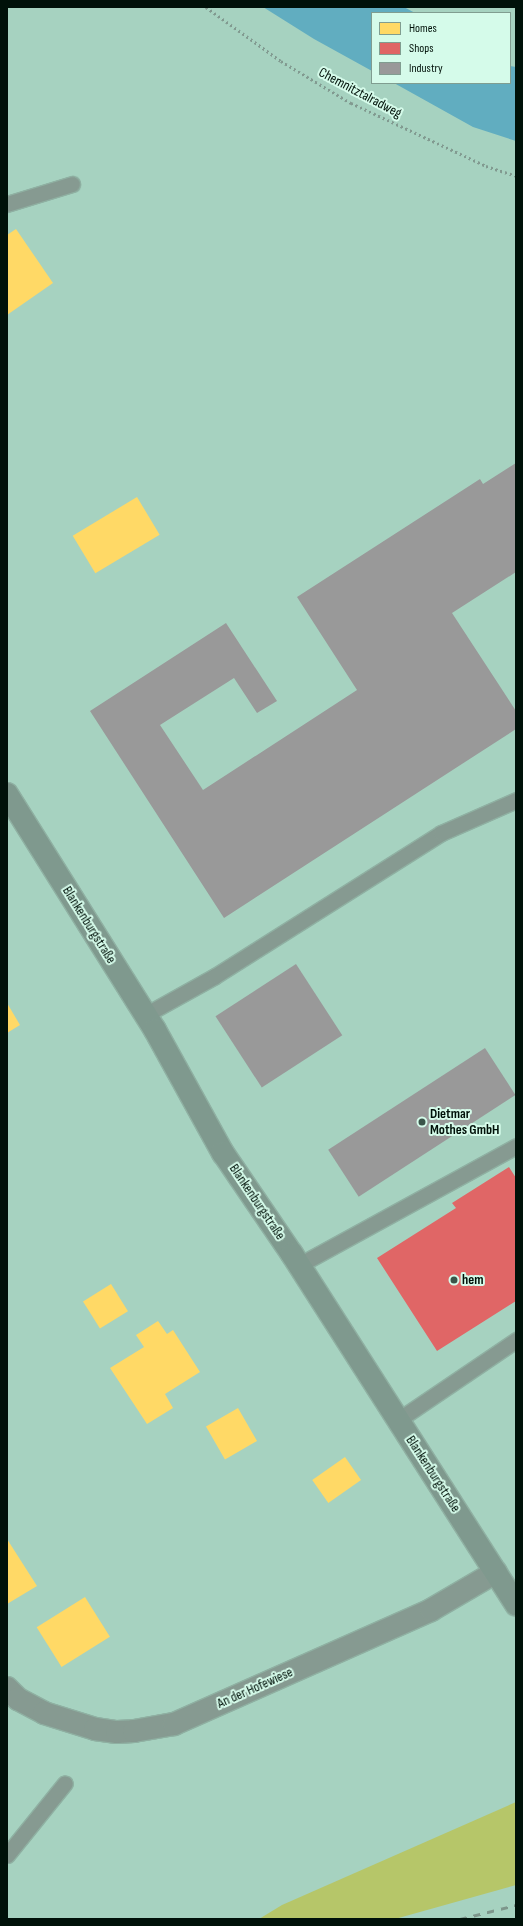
<!DOCTYPE html>
<html>
<head>
<meta charset="utf-8">
<style>
  body { margin:0 }
  #map { position:relative; width:523px; height:1926px; overflow:hidden; background:#a6d2c0; font-family:"Sofia Sans Condensed",sans-serif }
  div>[style] { position:absolute }
  [style*='--x'] { left:calc(var(--x)*1px); top:calc(var(--y)*1px); width:calc(var(--w)*1px); rotate:calc(var(--a)*1deg) }
  .green>* { inset:0; background:#b6c669 }
  .water>* { inset:0; background:#61adc0 }
  .homes>* { inset:0; background:#ffd966; transform-origin:0 0 }
  .shops>* { inset:0; background:#e06666 }
  .industry>* { inset:0; background:#999; transform-origin:0 0 }
  .path>* { height:2.5px; margin-top:-1.25px; transform-origin:0; background:repeating-linear-gradient(90deg,#819a90 0 2px,transparent 0 5px) }
  .roads { filter:drop-shadow(1px 0 #8fb0a2) drop-shadow(-1px 0 #8fb0a2) drop-shadow(0 1px #8fb0a2) drop-shadow(0 -1px #8fb0a2) }
  .service>* { height:15px; margin:-7.5px; padding:0 7.5px; transform-origin:7.5px; border-radius:7.5px; background:#869a91 }
  .minor>* { height:22px; margin:-11px; padding:0 11px; transform-origin:11px; border-radius:11px; background:#869a91 }
  .secondary>* { height:22px; margin:-11px; padding:0 11px; transform-origin:11px; border-radius:11px; background:#7f998e }
  .rail>* { height:3px; margin-top:-1.5px; transform-origin:0; background:repeating-linear-gradient(90deg,#7d968b 0 7px,transparent 0 14px) }
  .dots>* { width:11px; height:11px; translate:-50% -50%; box-sizing:border-box; border:2px solid #d5fbea; border-radius:50% }
  span { translate:-50% -50%; white-space:nowrap; text-align:center; line-height:1.15; -webkit-text-stroke:4px #d5fbea; paint-order:stroke }
  .street-label { font-size:14px; color:#001109 }
  .poi-label { font-size:14px; color:#001109; font-weight:700 }
  .left { translate:0 -50%; text-align:left }
  .frame { position:absolute; inset:0; border:8px solid #001109; pointer-events:none }
  .legend { position:absolute; left:371px; top:12px; width:140px; height:72px; box-sizing:border-box; background:#d5fbea; border:1px solid #809d90; margin:0; padding:5px 7px; list-style:none; font-size:12px; color:#001109 }
  .legend li { display:flex; align-items:center; gap:8px; height:20px }
  .legend b { width:20px; border:1px solid #809d90 }
</style>
</head>
<body>
<div id="map">
  <div class="green">
    <div style="clip-path:polygon(516px 1802px,516px 1885px,395px 1919px,259px 1919px,282px 1905px)"></div>
  </div>
  <div class="water">
    <div style="clip-path:polygon(263px 7px,404px 7px,415px 13px,372px 13px,372px 71px,314px 39px)"></div>
    <div style="clip-path:polygon(510px 66px,516px 67px,516px 141px,473px 127px,394px 83px,510px 83px)"></div>
  </div>
  <div class="homes">
    <div style="clip-path:polygon(16px 229px,53px 283px,7px 315px,7px 235px)"></div>
    <div style="left:137px;top:497px;width:44px;height:75px;rotate:59deg"></div>
    <div style="clip-path:polygon(7px 1003px,20px 1025px,7px 1033px)"></div>
    <div style="left:111px;top:1284px;width:32px;height:33px;rotate:58deg"></div>
    <div style="clip-path:polygon(158px 1321px,167px 1334px,173px 1330px,200px 1372px,165px 1394px,173px 1408px,147px 1424px,110px 1368px,144px 1347px,136px 1335px)"></div>
    <div style="left:238px;top:1408px;width:38px;height:37px;rotate:60deg"></div>
    <div style="left:345px;top:1457px;width:28px;height:40px;rotate:55deg"></div>
    <div style="clip-path:polygon(7px 1539px,37px 1586px,7px 1604px)"></div>
    <div style="left:85px;top:1597px;width:47px;height:57px;rotate:58deg"></div>
  </div>
  <div class="shops">
    <div style="clip-path:polygon(509px 1167px,516px 1178px,516px 1301px,437px 1351px,377px 1258px,456px 1208px,452px 1203px)"></div>
  </div>
  <div class="industry">
    <div style="clip-path:polygon(516px 463px,516px 572px,452px 613px,516px 711px,516px 729px,224px 918px,90px 711px,226px 623px,277px 701px,257px 713px,234px 678px,160px 725px,203px 790px,357px 690px,297px 597px,480px 479px,483px 484px)"></div>
    <div style="left:296px;top:964px;width:85px;height:96px;rotate:57deg"></div>
    <div style="left:485px;top:1048px;width:56px;height:187px;rotate:57deg"></div>
  </div>
  <div class="path">
    <div style="--x:206;--y:7;--w:92;--a:35.8"></div>
    <div style="--x:281;--y:61;--w:82;--a:31"></div>
    <div style="--x:351;--y:103;--w:149;--a:25"></div>
    <div style="--x:486;--y:166;--w:32;--a:18"></div>
  </div>
  <div class="roads">
    <div class="service">
      <div style="--x:7;--y:204;--w:68;--a:-17.1"></div>
      <div style="--x:145;--y:1015;--w:80;--a:-29.1"></div>
      <div style="--x:215;--y:976;--w:267;--a:-32.3"></div>
      <div style="--x:441;--y:833;--w:82;--a:-23.7"></div>
      <div style="--x:299;--y:1265;--w:247;--a:-28.7"></div>
      <div style="--x:398;--y:1420;--w:143;--a:-34.1"></div>
      <div style="--x:7;--y:1855;--w:92;--a:-51.1"></div>
    </div>
    <div class="minor">
      <div style="--x:7;--y:1688;--w:16;--a:45"></div>
      <div style="--x:18;--y:1699;--w:30;--a:28"></div>
      <div style="--x:44;--y:1713;--w:53;--a:17.4"></div>
      <div style="--x:95;--y:1729;--w:22;--a:8"></div>
      <div style="--x:117;--y:1732;--w:17;--a:-3"></div>
      <div style="--x:134;--y:1731;--w:41;--a:-9.9"></div>
      <div style="--x:174;--y:1724;--w:281;--a:-23.9"></div>
      <div style="--x:431;--y:1610;--w:75;--a:-30.3"></div>
    </div>
    <div class="secondary">
      <div style="--x:7;--y:794;--w:279;--a:57.9"></div>
      <div style="--x:155;--y:1030;--w:141;--a:61.1"></div>
      <div style="--x:223;--y:1153;--w:122;--a:55.7"></div>
      <div style="--x:292;--y:1254;--w:416;--a:57.4"></div>
    </div>
  </div>
  <div class="rail">
    <div style="--x:460;--y:1919;--w:58;--a:-14"></div>
  </div>
  <div class="dots">
    <div style="left:422px;top:1122px;background:#3a5549"></div>
    <div style="left:454px;top:1280px;background:#3a5549"></div>
  </div>
  <div class="street-label">
    <span style="left:360px;top:93px;rotate:28deg">Chemnitztalradweg</span>
    <span style="left:89px;top:925px;rotate:58deg">Blankenburgstraße</span>
    <span style="left:257px;top:1202px;rotate:56deg">Blankenburgstraße</span>
    <span style="left:433px;top:1474px;rotate:57deg">Blankenburgstraße</span>
    <span style="left:255px;top:1688px;rotate:-24deg">An der Hofewiese</span>
  </div>
  <div class="poi-label">
    <span class="left" style="left:430px;top:1122px">Dietmar<br>Mothes GmbH</span>
    <span class="left" style="left:462px;top:1280px">hem</span>
  </div>
  <div class="frame"></div>
  <ul class="legend">
  <li><b style="height:11px;background:#ffd966"></b>Homes</li>
  <li><b style="height:11px;background:#e06666"></b>Shops</li>
  <li><b style="height:11px;background:#999"></b>Industry</li>
  </ul>
</div>
</body>
</html>
